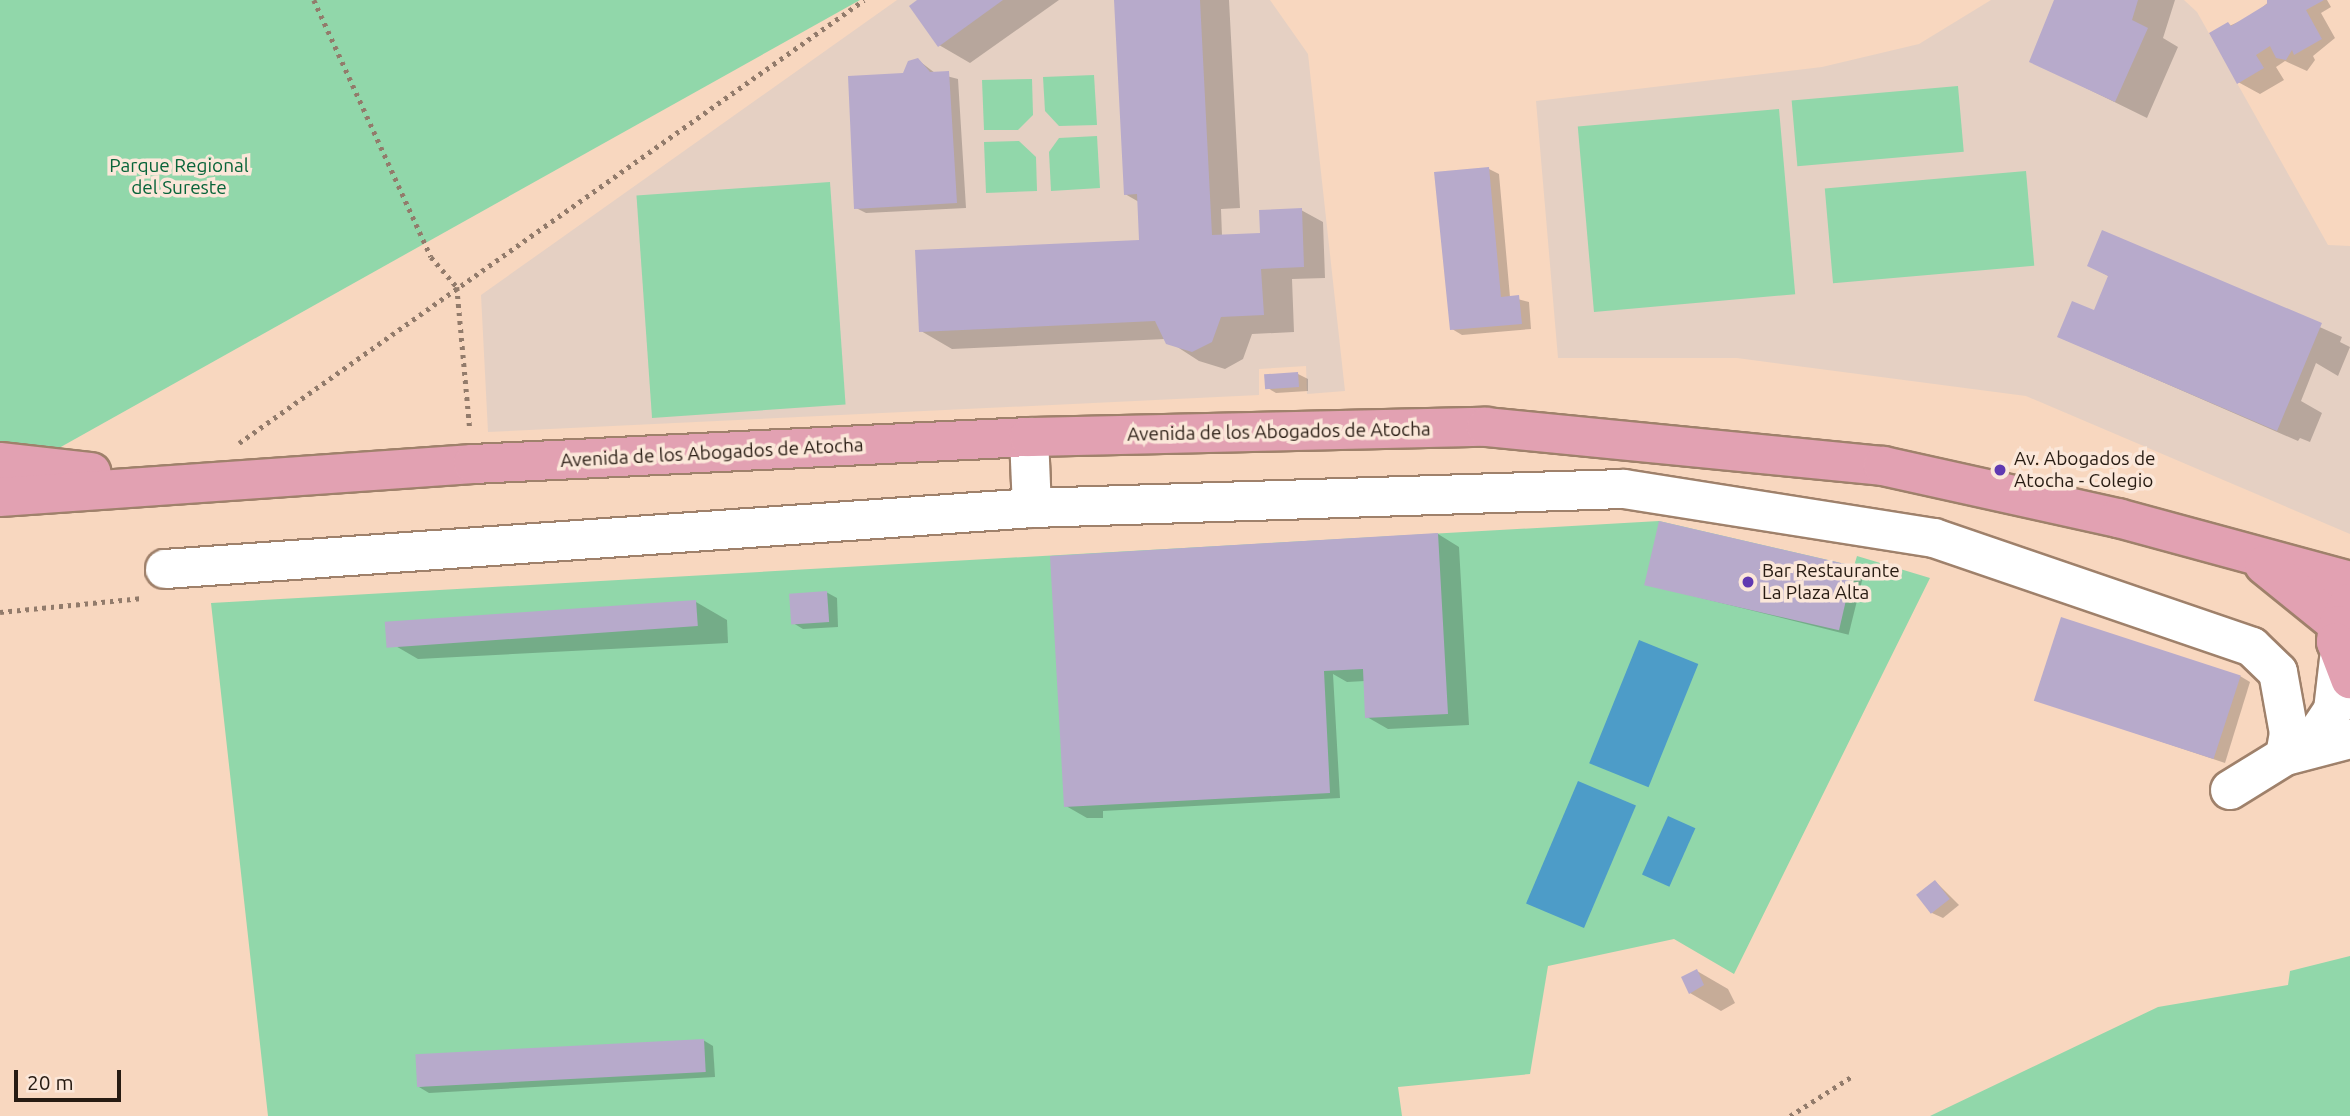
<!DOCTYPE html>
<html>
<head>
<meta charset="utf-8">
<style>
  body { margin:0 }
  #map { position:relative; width:2350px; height:1116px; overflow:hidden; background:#f8d7bf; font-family:Ubuntu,sans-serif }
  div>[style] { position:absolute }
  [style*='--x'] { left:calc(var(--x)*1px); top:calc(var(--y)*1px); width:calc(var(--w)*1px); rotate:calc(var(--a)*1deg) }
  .education>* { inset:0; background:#e5d0c3 }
  .green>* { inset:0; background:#91d7aa; transform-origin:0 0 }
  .water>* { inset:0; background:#4d9cc8; transform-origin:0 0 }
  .shadow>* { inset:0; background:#0003; transform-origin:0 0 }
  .building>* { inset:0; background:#b7aacb; transform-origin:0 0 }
  .path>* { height:4.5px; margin-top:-2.25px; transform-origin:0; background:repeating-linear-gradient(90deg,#927b6b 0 3.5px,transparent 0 8.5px) }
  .roads { filter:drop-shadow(2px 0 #9f816b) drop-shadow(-2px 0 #9f816b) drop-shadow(0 2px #9f816b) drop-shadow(0 -2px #9f816b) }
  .minor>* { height:38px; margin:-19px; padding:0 19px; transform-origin:19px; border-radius:19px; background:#fff }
  .major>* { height:38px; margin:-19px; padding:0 19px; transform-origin:19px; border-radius:19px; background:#e2a1b2 }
  .dots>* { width:19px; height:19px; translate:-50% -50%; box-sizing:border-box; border:4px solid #fbe7d9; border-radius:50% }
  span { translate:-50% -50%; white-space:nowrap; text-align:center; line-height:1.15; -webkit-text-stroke:7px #fbe7d9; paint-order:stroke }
  .park-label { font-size:19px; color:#086439 }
  .street-label { font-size:19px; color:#271b12 }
  .poi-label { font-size:19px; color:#271b12 }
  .left { translate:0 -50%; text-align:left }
  .scale { position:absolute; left:14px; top:1070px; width:107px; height:32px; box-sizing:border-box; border:4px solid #271b12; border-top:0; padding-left:9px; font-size:21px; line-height:24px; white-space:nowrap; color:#271b12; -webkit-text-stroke:5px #fbe7d9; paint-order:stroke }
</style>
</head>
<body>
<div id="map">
  <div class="education">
    <div style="clip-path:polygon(897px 0,1270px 0,1308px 54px,1345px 391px,1307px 394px,1306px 366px,1259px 369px,1259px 395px,488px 432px,481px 295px)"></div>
    <div style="clip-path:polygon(1991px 0,2184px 0,2197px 12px,2328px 245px,2350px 246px,2350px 534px,2026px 396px,1737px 358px,1558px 358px,1536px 101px,1822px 67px,1919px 44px)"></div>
  </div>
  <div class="green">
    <div style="clip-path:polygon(0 0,860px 0,0 481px)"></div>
    <div style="clip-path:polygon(1094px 75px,1097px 125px,1059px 126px,1045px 111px,1043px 77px)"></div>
    <div style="clip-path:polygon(1032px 79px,1033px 115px,1018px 130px,984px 130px,982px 80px)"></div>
    <div style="left:1958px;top:86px;width:66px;height:167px;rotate:85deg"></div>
    <div style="left:1779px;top:109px;width:186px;height:202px;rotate:85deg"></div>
    <div style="clip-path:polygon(1097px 136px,1100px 188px,1051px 191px,1049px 152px,1059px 138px)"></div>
    <div style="clip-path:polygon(1019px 141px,1036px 157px,1037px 191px,986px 193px,984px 142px)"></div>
    <div style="left:2026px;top:171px;width:95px;height:202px;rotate:85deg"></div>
    <div style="left:830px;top:182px;width:223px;height:194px;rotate:86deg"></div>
    <div style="clip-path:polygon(1659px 521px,1854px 566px,1857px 556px,1930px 578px,1734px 974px,1674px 939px,1548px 966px,1530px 1074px,1398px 1087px,1402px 1116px,268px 1116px,211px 603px)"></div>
    <div style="clip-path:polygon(2350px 956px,2350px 1116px,1930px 1116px,2158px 1007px,2288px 985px,2290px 971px)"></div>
  </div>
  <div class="water">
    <div style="left:1639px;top:640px;width:64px;height:133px;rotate:22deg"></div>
    <div style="left:1578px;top:781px;width:63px;height:133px;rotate:23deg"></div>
    <div style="left:1668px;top:816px;width:30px;height:64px;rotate:24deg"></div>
  </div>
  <div class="shadow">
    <div style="clip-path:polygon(920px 0,1059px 0,970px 63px,939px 45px)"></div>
    <div style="clip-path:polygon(1116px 0,1229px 0,1240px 208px,1221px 209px,1222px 236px,1259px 235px,1301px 210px,1323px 222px,1325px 278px,1292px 279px,1294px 332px,1252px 334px,1243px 359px,1225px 369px,1199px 361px,1165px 339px,952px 349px,921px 331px,1141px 241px,1139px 202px,1125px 194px)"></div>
    <div style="clip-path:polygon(2055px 0,2175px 0,2163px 38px,2178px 47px,2147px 118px,2031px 61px)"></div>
    <div style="clip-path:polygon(2271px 0,2327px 0,2331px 7px,2321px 13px,2335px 38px,2313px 56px,2315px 60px,2307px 71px,2285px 61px,2276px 67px,2284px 80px,2260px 94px,2238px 82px,2211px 34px,2252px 16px)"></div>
    <div style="clip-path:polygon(918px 60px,935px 73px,958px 79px,966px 208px,866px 213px,856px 208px,904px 75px)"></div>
    <div style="clip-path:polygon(1489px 169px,1499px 174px,1510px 297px,1529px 302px,1531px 329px,1462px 335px,1452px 329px)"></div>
    <div style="clip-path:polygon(2178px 264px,2342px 337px,2340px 342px,2350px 347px,2338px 376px,2316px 363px,2301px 401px,2322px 413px,2310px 442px,2300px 438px,2298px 441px,2059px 337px,2095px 312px,2110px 277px,2089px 265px)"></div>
    <div style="clip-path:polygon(1298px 374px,1308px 379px,1308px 391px,1276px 393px,1266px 387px)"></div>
    <div style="left:1661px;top:523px;width:209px;height:63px;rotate:14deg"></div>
    <div style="clip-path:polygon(1438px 534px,1459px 547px,1469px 725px,1388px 729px,1367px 717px,1365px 681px,1347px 682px,1333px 674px,1340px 798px,1103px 811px,1103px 818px,1087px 818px,1066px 806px)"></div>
    <div style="clip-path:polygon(826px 592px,837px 598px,838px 627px,803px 629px,793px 623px)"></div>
    <div style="clip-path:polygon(696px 602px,727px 620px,728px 643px,418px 659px,387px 641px)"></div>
    <div style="clip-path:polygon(2240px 676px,2250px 682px,2225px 763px,2037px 700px)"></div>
    <div style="clip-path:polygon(1936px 882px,1959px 905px,1943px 918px,1932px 913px)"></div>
    <div style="clip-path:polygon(1697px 971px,1728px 989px,1735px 1003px,1721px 1011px,1690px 993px)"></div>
    <div style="clip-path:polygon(703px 1040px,713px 1046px,715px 1077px,429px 1093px,419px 1087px)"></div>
  </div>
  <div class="building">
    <div style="clip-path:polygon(917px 0,1003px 0,938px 47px,909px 6px)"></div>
    <div style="clip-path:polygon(1114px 0,1200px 0,1212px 235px,1260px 233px,1259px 210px,1302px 208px,1304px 267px,1261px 269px,1264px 315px,1221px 317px,1212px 342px,1192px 352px,1166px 344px,1155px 321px,919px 332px,915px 250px,1139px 240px,1137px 194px,1124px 195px)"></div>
    <div style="clip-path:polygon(2054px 0,2138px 0,2132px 20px,2148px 28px,2115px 102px,2029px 62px)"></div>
    <div style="clip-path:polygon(2267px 0,2324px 0,2306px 10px,2322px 39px,2294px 55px,2292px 50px,2286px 60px,2276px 58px,2270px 46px,2256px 55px,2264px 68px,2237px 84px,2209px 33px,2228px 22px,2231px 26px,2267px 4px)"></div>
    <div style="clip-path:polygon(918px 58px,930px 72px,949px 71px,957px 203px,854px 209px,848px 76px,903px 73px,908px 61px)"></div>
    <div style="clip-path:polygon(1489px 167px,1501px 297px,1519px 295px,1522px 324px,1450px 330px,1434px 172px)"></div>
    <div style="clip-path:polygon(2102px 230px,2322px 323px,2277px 431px,2057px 337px,2072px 301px,2094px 310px,2108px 276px,2087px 266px)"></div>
    <div style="left:1298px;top:372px;width:15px;height:34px;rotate:86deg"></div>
    <div style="left:1659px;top:521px;width:200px;height:66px;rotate:13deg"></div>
    <div style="clip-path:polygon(1438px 533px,1448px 714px,1365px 718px,1363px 669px,1324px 671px,1330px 793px,1064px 807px,1050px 556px)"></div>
    <div style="left:827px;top:591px;width:31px;height:38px;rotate:86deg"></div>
    <div style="left:696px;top:600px;width:26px;height:312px;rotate:86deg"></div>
    <div style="left:2061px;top:617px;width:189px;height:88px;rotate:18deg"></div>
    <div style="left:1935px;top:880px;width:24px;height:24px;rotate:52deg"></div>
    <div style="clip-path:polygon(1697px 969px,1704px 985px,1689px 994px,1681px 977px)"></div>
    <div style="left:704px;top:1039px;width:33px;height:289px;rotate:87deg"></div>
  </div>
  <div class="path">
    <div style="--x:314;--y:0;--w:282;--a:65.5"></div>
    <div style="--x:431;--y:257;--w:40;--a:49"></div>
    <div style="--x:457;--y:287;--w:143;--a:84.8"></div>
    <div style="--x:239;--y:443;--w:766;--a:-35.33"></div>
    <div style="--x:0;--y:612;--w:143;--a:-5.6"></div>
    <div style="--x:1790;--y:1116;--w:76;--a:-32.6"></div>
  </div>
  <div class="roads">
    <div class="minor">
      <div style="--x:1029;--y:437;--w:71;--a:87.6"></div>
      <div style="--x:165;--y:569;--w:869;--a:-4.02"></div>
      <div style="--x:1032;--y:508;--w:592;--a:-1.84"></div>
      <div style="--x:1624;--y:489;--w:314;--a:9"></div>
      <div style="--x:1934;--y:538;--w:336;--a:18.9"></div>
      <div style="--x:2252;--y:647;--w:36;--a:44"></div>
      <div style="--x:2278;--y:672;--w:62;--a:79.8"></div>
      <div style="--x:2289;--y:733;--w:23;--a:100"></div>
      <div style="--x:2308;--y:747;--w:45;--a:-56"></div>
      <div style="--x:2333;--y:710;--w:51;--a:-83.3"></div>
      <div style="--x:2230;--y:790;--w:65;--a:-31.7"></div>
      <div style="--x:2285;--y:756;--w:67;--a:-14.7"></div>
    </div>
    <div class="major">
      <div style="--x:0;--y:462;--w:92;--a:6.3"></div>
      <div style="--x:0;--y:497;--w:474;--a:-4"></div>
      <div style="--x:473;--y:464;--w:557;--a:-2.78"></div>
      <div style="--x:1029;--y:437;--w:457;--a:-1.3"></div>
      <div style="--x:1486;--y:427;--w:399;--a:5.6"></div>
      <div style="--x:1883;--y:466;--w:241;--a:12.5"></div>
      <div style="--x:2118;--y:518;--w:240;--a:15.2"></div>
      <div style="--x:2264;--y:565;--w:95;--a:39"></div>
      <div style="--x:2349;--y:603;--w:25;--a:117"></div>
      <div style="--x:2338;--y:625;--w:17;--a:97"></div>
      <div style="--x:2336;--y:642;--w:40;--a:69"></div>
    </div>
  </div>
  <div class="dots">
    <div style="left:2000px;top:470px;background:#6039b1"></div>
    <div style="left:1748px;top:582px;background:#6039b1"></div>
  </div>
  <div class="park-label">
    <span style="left:179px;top:177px">Parque Regional<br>del Sureste</span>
  </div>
  <div class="street-label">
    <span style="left:1279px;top:432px;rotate:-1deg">Avenida de los Abogados de Atocha</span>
    <span style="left:712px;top:453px;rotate:-3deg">Avenida de los Abogados de Atocha</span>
  </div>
  <div class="poi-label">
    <span class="left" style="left:2014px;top:470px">Av. Abogados de<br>Atocha - Colegio</span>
    <span class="left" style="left:1762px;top:582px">Bar Restaurante<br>La Plaza Alta</span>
  </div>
  <div class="scale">20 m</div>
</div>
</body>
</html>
